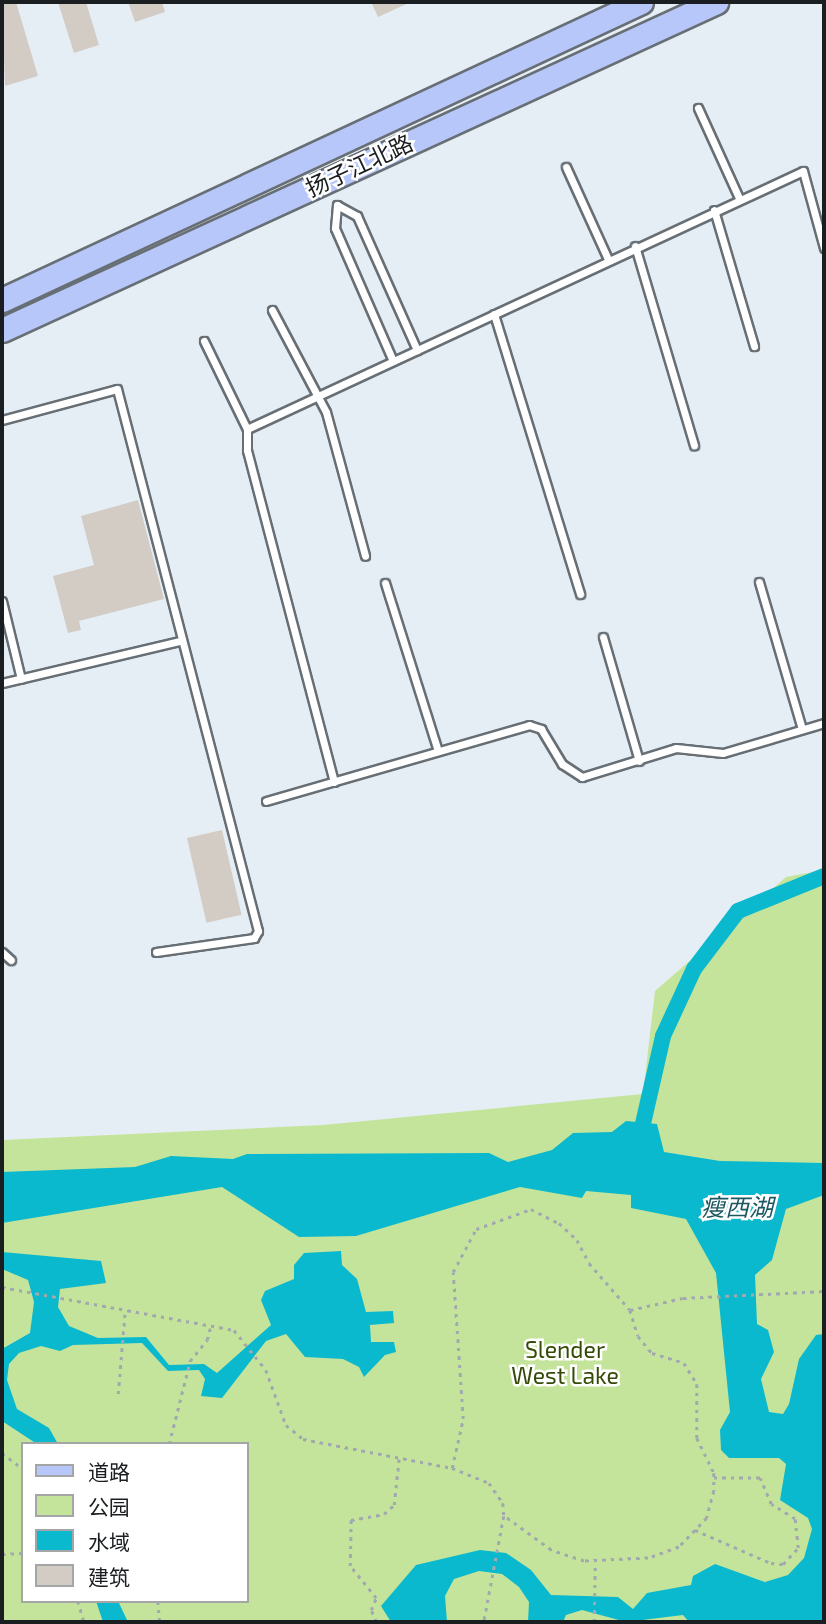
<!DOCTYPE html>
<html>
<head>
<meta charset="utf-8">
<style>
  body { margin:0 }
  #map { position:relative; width:826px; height:1624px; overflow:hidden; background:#e6eef5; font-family:"Exo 2","Noto Sans SC",sans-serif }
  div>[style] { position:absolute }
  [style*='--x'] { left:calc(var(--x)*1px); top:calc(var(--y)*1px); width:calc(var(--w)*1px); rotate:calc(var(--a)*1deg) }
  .green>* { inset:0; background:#c5e49b }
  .water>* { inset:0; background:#0ab9ce }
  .canal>* { height:16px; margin:-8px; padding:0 8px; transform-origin:8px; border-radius:8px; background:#0ab9ce }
  .building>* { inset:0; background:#d3ccc5; transform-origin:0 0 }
  .path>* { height:2.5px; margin-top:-1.25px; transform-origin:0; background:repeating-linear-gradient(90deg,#a2a9ae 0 3.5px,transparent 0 8.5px) }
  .roads { filter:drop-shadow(2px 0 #676f75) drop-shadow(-2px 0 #676f75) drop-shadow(0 2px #676f75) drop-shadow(0 -2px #676f75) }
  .lane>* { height:7px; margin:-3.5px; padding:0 3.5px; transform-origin:3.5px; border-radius:3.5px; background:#fff }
  .primary>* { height:23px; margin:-11.5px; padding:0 11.5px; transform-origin:11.5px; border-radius:11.5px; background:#b8c7fa }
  span { translate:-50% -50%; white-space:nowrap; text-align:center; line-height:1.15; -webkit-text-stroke:5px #fff; paint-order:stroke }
  .street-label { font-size:23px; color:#1b1e20 }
  .park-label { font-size:23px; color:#344a07 }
  .water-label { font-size:24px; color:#1d5861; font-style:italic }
  .frame { position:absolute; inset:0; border:4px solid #1b1e20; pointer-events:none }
  .legend { position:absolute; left:21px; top:1442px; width:228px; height:161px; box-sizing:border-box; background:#fff; border:2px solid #a4a5a6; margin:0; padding:9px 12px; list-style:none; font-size:21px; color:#1b1e20 }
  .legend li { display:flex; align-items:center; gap:14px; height:35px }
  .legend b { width:35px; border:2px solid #a4a5a6 }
</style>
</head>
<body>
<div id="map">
  <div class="green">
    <div style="clip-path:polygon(evenodd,824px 870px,824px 1622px,2px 1622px,2px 1140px,323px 1125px,643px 1094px,655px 991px,786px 877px,824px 870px,23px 1444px,247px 1444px,247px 1601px,23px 1601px,23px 1444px)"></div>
  </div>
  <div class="water">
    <div style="clip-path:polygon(626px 1121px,657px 1124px,664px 1152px,720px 1161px,824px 1163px,824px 1195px,786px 1209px,772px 1260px,755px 1275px,757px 1324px,768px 1330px,774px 1352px,761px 1379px,769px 1412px,783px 1414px,789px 1404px,799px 1359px,816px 1335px,824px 1334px,824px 1622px,689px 1622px,683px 1615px,626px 1622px,582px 1610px,566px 1615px,563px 1622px,528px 1622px,529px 1602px,519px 1587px,502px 1574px,479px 1571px,454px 1579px,445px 1596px,447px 1622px,391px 1622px,381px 1606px,416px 1565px,480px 1550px,506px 1553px,531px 1570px,551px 1595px,618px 1597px,633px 1609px,647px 1593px,691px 1585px,693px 1576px,715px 1564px,765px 1582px,788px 1575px,804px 1558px,812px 1529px,808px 1518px,780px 1500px,786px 1464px,779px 1458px,729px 1458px,721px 1450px,720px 1430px,730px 1412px,716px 1273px,686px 1219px,631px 1208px,631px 1195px,586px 1191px,582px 1198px,520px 1187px,356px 1236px,299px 1237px,222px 1187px,2px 1223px,2px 1172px,135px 1167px,171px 1156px,233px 1159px,247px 1154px,489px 1153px,508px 1162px,552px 1150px,573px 1133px,612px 1132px)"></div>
    <div style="clip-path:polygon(341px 1251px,342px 1265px,357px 1279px,366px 1312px,393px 1311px,394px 1323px,370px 1325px,371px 1342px,394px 1342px,396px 1352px,385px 1355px,364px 1377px,359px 1367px,343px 1359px,305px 1357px,286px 1334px,266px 1341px,222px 1398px,201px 1396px,205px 1379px,199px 1370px,168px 1371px,142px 1343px,73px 1345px,60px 1351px,41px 1346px,19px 1353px,9px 1364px,7px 1380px,17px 1409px,49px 1428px,58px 1444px,37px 1444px,2px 1421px,2px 1349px,30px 1333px,34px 1302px,28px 1280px,2px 1269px,2px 1252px,101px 1261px,106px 1283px,60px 1289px,58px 1307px,69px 1326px,98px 1338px,146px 1337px,169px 1365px,204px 1364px,217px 1373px,271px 1325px,261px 1300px,265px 1291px,294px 1279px,294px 1265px,304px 1253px)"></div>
    <div style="clip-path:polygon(96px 1601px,118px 1601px,128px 1622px,103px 1622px)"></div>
  </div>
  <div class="canal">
    <div style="--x:639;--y:1141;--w:108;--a:-77.1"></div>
    <div style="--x:663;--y:1036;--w:74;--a:-65.2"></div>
    <div style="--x:694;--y:969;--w:73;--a:-52.8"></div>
    <div style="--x:738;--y:911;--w:93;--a:-22.1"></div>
  </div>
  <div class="building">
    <div style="clip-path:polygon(2px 2px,16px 2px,38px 76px,5px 86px)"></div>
    <div style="clip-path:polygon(58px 2px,86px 2px,99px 45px,74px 53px)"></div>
    <div style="clip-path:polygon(128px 2px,162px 2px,165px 12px,135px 22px)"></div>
    <div style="clip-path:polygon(371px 2px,411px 2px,378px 17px)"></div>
    <div style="clip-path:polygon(138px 500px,164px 599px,79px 621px,81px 630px,68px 633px,53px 576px,94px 565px,81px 516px)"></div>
    <div style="left:222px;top:830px;width:87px;height:36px;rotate:77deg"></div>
  </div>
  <div class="path">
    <div style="--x:2;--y:1287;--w:236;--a:10.5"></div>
    <div style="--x:234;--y:1330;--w:51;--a:51.3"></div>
    <div style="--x:266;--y:1370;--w:59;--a:70"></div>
    <div style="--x:286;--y:1425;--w:22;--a:39"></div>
    <div style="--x:303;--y:1439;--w:152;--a:11"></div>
    <div style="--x:452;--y:1468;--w:40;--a:22"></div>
    <div style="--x:489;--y:1483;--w:24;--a:55"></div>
    <div style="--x:503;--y:1503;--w:13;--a:86"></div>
    <div style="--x:504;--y:1516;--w:108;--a:100.7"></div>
    <div style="--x:630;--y:1310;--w:54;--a:-12.8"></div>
    <div style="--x:683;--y:1298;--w:141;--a:-2.8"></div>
    <div style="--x:118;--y:1394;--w:84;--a:-85.2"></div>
    <div style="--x:169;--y:1444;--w:86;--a:-75.8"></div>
    <div style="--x:190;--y:1361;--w:27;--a:-51"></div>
    <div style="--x:207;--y:1340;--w:16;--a:-75"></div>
    <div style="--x:2;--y:1453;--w:26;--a:37"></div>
    <div style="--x:452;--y:1468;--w:50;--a:-77.3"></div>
    <div style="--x:463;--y:1419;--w:147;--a:-93.9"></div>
    <div style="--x:453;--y:1272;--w:49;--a:-61.9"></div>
    <div style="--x:476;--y:1229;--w:59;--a:-20"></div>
    <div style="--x:531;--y:1209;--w:31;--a:27"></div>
    <div style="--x:559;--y:1223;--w:25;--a:43"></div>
    <div style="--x:577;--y:1240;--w:26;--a:62"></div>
    <div style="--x:589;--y:1263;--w:62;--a:48.9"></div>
    <div style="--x:630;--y:1310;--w:27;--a:73"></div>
    <div style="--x:638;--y:1336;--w:22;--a:51"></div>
    <div style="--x:652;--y:1353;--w:34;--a:17"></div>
    <div style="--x:684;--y:1363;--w:25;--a:58"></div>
    <div style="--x:697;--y:1384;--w:54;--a:90"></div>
    <div style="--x:697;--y:1438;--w:39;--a:64"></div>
    <div style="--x:714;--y:1473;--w:18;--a:90"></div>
    <div style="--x:714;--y:1491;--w:28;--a:105"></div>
    <div style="--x:707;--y:1518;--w:40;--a:134"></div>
    <div style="--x:679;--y:1547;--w:33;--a:160"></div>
    <div style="--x:648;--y:1558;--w:64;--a:177.3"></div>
    <div style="--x:584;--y:1561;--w:35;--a:-162"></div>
    <div style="--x:551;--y:1550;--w:58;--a:-144.1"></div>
    <div style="--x:695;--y:1530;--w:83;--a:23.5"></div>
    <div style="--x:771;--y:1563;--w:12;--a:5"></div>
    <div style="--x:783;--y:1564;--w:22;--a:-47"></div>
    <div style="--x:798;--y:1548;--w:29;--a:-96"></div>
    <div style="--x:795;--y:1519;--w:28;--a:-148"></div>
    <div style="--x:771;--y:1504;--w:28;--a:-113"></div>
    <div style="--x:760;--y:1478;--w:46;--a:180"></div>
    <div style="--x:2;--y:1554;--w:21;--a:-3"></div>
    <div style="--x:78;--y:1601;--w:22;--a:74"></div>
    <div style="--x:158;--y:1601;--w:21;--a:85"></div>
    <div style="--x:376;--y:1622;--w:13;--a:-113"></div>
    <div style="--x:371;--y:1610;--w:13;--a:-67"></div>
    <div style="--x:376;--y:1598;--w:41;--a:-129.1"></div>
    <div style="--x:350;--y:1566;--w:46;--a:-88.8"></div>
    <div style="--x:351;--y:1520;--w:34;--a:-10"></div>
    <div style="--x:384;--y:1514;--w:13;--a:-42"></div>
    <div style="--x:394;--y:1505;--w:47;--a:-83.9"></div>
    <div style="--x:594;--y:1622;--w:59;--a:-89"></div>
  </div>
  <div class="roads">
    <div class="lane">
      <div style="--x:698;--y:108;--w:99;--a:65.5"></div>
      <div style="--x:566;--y:167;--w:101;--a:65.5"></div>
      <div style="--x:714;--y:210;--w:142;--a:73.6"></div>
      <div style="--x:635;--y:246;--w:208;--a:73.5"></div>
      <div style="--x:272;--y:310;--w:115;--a:62.1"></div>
      <div style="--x:326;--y:412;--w:149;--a:74.8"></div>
      <div style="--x:494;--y:314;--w:293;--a:72.9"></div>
      <div style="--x:204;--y:341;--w:98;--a:64"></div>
      <div style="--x:393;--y:361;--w:145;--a:-113.6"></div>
      <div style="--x:335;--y:228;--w:23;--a:-85"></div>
      <div style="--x:337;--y:205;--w:23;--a:29"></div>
      <div style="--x:357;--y:216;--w:147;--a:65.9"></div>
      <div style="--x:2;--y:420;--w:119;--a:-15.1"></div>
      <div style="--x:117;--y:389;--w:560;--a:75.42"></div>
      <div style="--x:258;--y:931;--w:8;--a:120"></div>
      <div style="--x:254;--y:938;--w:99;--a:171.9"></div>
      <div style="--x:759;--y:582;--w:153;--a:73.7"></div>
      <div style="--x:385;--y:583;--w:176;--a:72.5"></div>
      <div style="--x:2;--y:601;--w:80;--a:76.3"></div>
      <div style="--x:603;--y:637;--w:129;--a:73.8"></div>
      <div style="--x:2;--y:683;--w:183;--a:-13.3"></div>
      <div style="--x:334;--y:782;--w:343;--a:-104.7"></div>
      <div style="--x:247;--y:450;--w:21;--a:-90"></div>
      <div style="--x:247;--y:429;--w:613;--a:-24.89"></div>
      <div style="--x:803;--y:171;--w:80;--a:74.7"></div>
      <div style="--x:266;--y:801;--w:274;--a:-16.1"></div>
      <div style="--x:529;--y:725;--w:13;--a:18"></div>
      <div style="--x:541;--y:729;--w:41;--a:59"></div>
      <div style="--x:562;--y:764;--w:24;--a:33"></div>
      <div style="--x:582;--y:777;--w:98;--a:-17.1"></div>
      <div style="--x:676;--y:748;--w:47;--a:6.1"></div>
      <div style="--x:723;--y:753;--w:105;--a:-16.5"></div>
      <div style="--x:2;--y:952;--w:12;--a:42"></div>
    </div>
    <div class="primary">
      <div style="--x:2;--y:300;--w:705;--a:-25"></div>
      <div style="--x:2;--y:330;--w:786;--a:-24.67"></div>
    </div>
  </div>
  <div class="street-label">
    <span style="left:359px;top:165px;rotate:-25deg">扬子江北路</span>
  </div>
  <div class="park-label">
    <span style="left:565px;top:1362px">Slender<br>West Lake</span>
  </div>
  <div class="water-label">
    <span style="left:737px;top:1207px">瘦西湖</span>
  </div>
  <div class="frame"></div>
  <ul class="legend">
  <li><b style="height:9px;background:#b8c7fa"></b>道路</li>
  <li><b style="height:19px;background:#c5e49b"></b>公园</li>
  <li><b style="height:19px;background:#0ab9ce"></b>水域</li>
  <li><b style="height:19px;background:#d3ccc5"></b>建筑</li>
  </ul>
</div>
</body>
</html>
